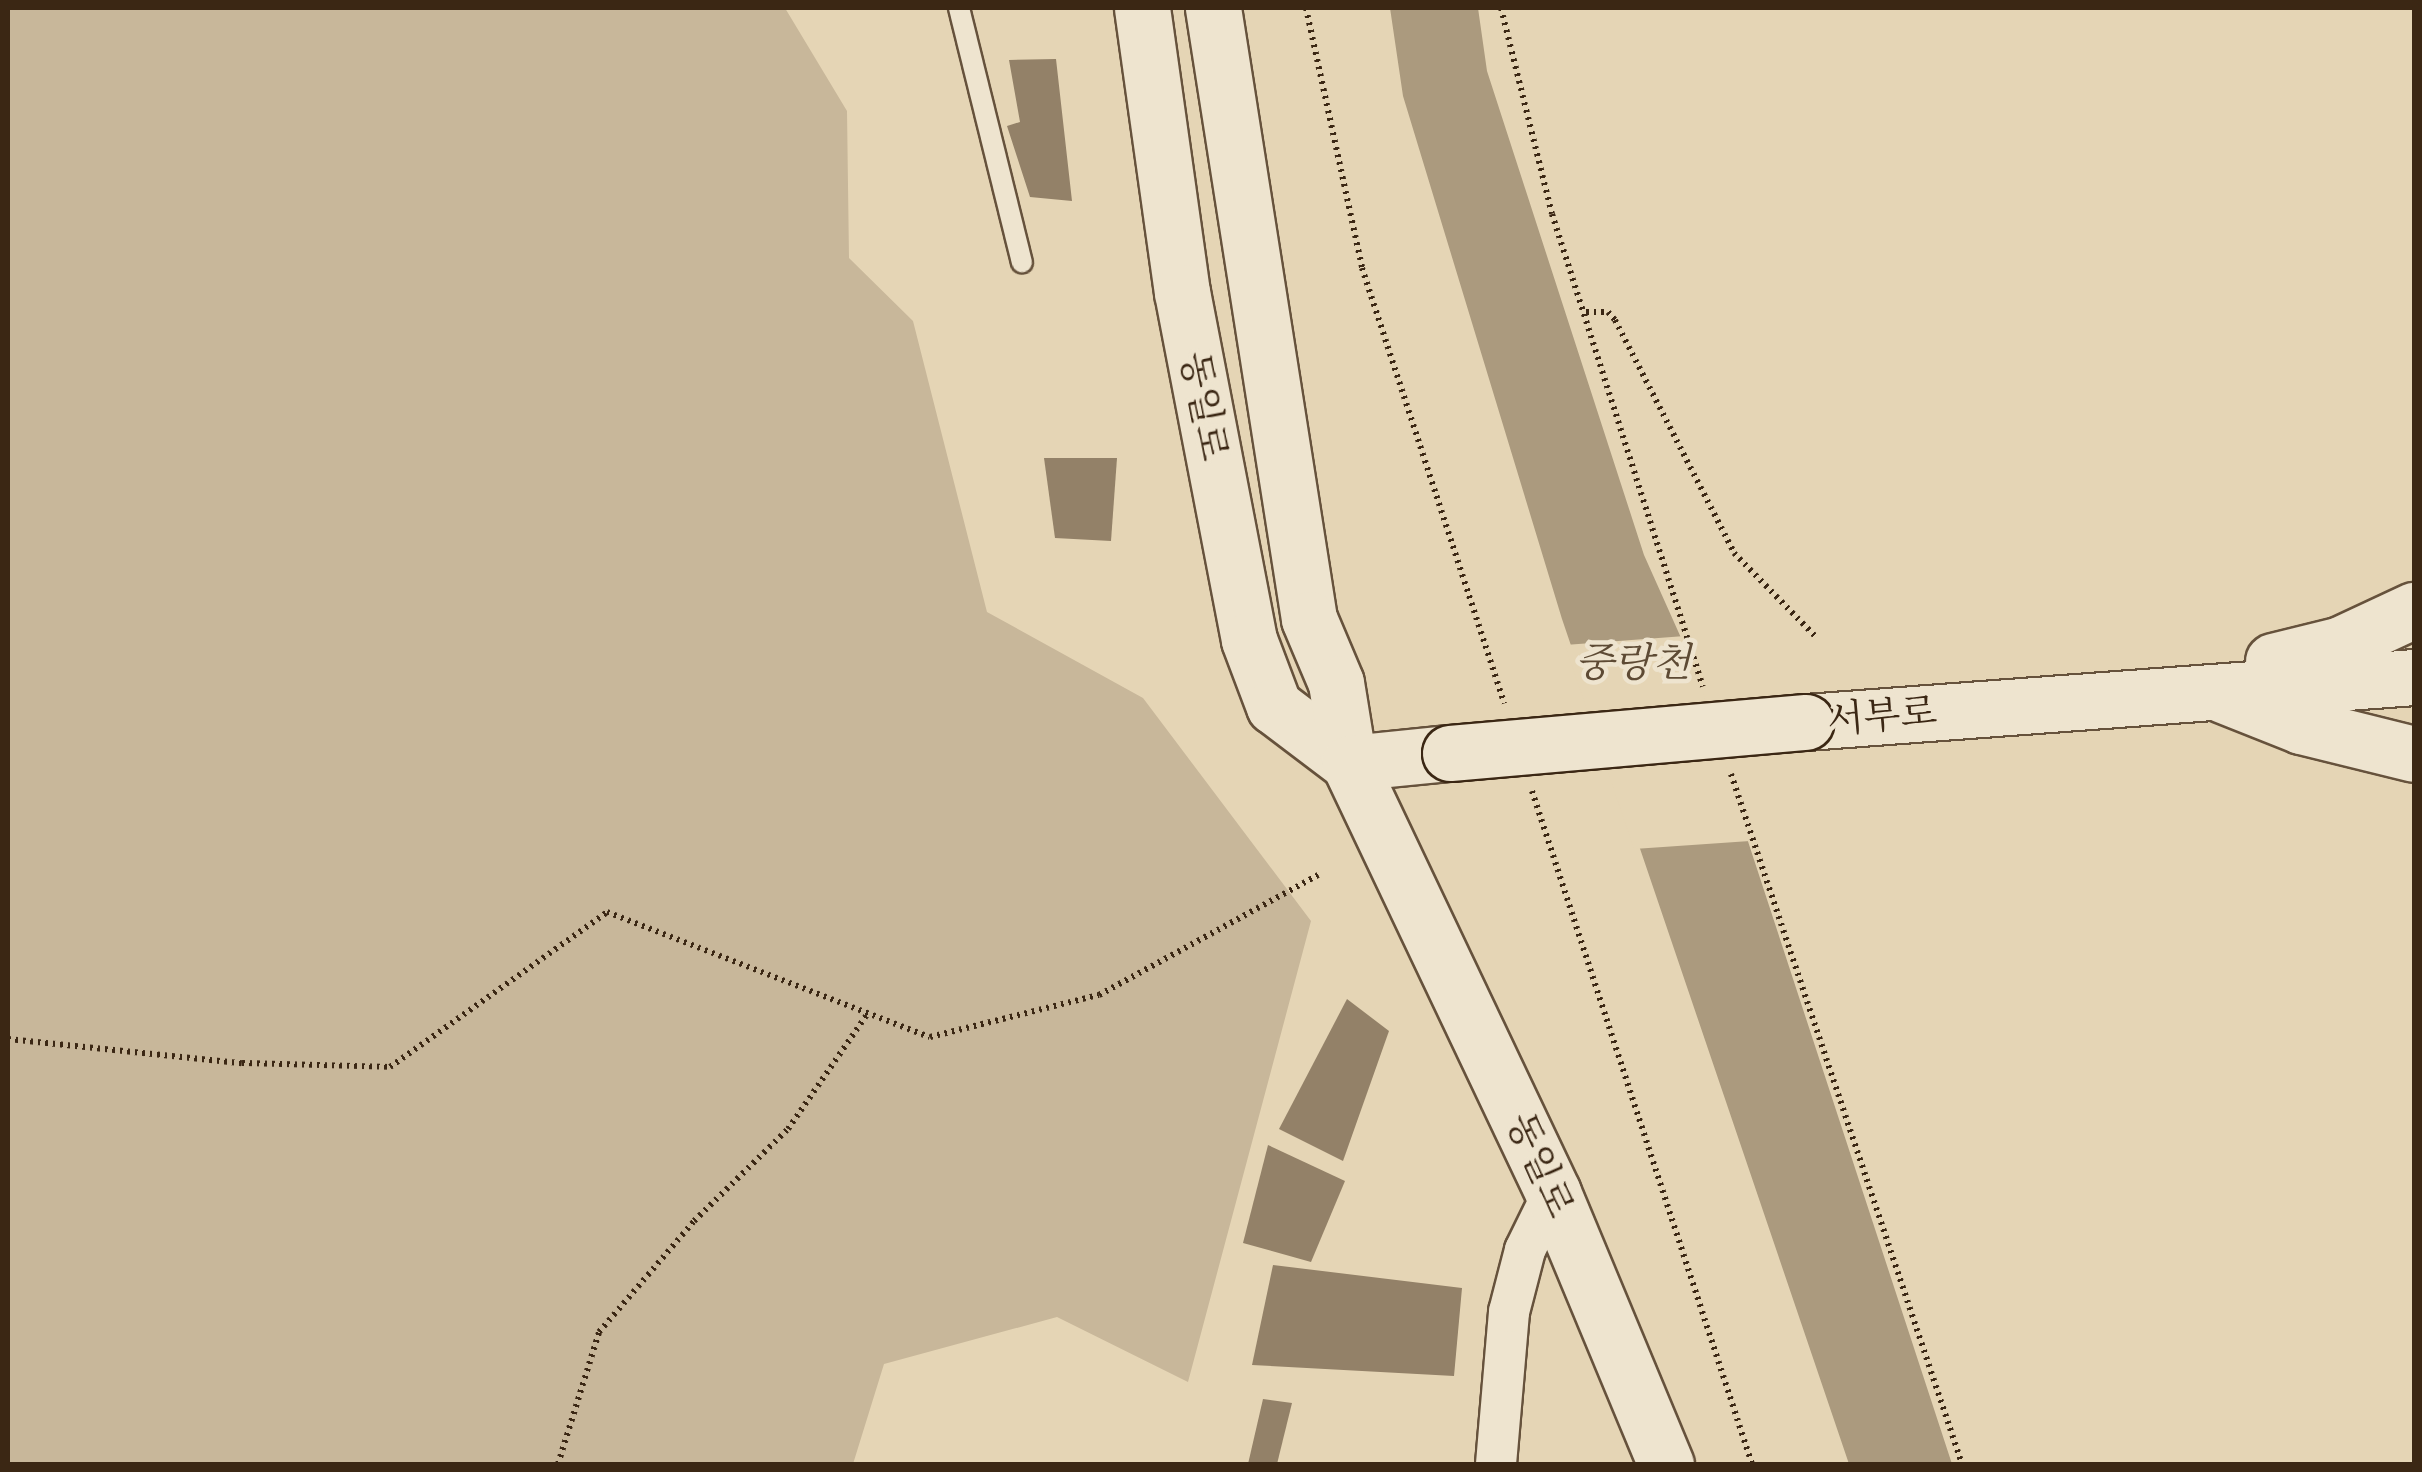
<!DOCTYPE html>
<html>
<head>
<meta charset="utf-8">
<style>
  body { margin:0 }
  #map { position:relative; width:2422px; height:1472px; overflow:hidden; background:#e5d5b5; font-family:"IM FELL French Canon","Noto Serif KR",serif }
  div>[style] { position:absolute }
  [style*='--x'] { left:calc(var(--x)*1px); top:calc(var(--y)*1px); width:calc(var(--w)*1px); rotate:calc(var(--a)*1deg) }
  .green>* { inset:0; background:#c8b79a }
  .water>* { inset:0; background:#ab9a7e }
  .pier>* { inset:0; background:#e5d5b5 }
  .building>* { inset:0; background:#938168 }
  .path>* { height:6px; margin-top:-3px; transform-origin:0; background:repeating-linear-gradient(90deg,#3b2714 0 2.5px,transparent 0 7.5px) }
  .roads { filter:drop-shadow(2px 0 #66523c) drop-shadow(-2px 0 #66523c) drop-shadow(0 2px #66523c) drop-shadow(0 -2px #66523c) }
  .lane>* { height:20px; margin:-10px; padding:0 10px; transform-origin:10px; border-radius:10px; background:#eee4cf }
  .street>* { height:40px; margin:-20px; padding:0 20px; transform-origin:20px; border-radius:20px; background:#eee4cf }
  .secondary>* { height:55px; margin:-27.5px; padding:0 27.5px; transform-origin:27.5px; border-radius:27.5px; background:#eee4cf }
  .bridges { filter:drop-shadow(2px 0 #3b2714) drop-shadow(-2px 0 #3b2714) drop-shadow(0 2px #3b2714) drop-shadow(0 -2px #3b2714) }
  .secondary-bridge>* { height:55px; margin:-27.5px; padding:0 27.5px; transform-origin:27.5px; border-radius:27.5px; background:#eee4cf }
  span { translate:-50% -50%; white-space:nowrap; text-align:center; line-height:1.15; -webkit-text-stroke:9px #eee4cf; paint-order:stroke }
  .street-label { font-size:38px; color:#3b2714 }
  .water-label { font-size:40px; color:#5d4a34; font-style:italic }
  .frame { position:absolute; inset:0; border:10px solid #3b2714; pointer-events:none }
</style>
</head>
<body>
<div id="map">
  <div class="green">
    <div style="clip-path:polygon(8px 8px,785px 8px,847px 111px,849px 258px,913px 321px,987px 612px,1143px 698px,1311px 921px,1188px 1382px,1057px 1317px,884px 1364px,853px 1464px,8px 1464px)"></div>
  </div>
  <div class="water">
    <div style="clip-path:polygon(1390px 8px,1478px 8px,1487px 71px,1644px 555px,1682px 640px,1952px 1464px,1849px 1464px,1562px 619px,1403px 96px)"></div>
  </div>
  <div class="pier">
    <div style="clip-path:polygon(1685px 636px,1750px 841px,1634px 849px,1565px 645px)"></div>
  </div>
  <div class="building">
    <div style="clip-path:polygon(1056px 59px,1072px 201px,1030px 197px,1007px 126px,1020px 122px,1009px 60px)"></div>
    <div style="clip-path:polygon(1044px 458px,1117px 458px,1111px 541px,1055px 538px)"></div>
    <div style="clip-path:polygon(1347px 999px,1389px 1031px,1343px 1161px,1279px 1129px)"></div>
    <div style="clip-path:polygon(1268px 1145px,1345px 1181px,1311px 1262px,1243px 1243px)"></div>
    <div style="clip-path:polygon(1273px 1265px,1462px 1288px,1454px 1376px,1252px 1365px)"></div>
    <div style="clip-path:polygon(1263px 1399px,1292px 1403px,1277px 1464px,1248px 1464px)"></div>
  </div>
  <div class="path">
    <div style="--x:1306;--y:8;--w:266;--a:77.8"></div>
    <div style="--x:1362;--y:268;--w:458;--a:71.9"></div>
    <div style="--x:1501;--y:8;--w:212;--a:76.1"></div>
    <div style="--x:1552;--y:214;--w:496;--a:72.3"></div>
    <div style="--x:1586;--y:312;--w:22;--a:0"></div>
    <div style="--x:1608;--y:312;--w:11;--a:49"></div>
    <div style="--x:1615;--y:320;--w:262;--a:62.9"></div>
    <div style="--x:1734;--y:553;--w:119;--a:45.7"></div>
    <div style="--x:1731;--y:774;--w:728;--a:71.49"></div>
    <div style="--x:1532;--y:791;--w:708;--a:71.9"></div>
    <div style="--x:8;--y:1039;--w:235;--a:5.9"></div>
    <div style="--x:242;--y:1063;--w:148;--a:1.5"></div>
    <div style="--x:390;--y:1067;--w:267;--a:-35.5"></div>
    <div style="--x:607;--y:912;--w:346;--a:21.2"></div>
    <div style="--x:930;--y:1037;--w:174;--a:-14"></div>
    <div style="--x:1099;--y:995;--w:250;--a:-28.7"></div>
    <div style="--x:558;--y:1464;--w:138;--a:-72.7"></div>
    <div style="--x:599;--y:1332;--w:146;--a:-49.4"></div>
    <div style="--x:694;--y:1221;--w:132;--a:-44.4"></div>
    <div style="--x:788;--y:1129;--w:141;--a:-55.4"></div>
  </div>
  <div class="roads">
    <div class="lane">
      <div style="--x:959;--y:8;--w:262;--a:76.1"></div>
    </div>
    <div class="street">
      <div style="--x:1496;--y:1464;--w:153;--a:-85.1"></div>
      <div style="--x:1509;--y:1312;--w:64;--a:-75.5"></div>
      <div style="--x:1525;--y:1250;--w:64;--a:-63.8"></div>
    </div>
    <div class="secondary">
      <div style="--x:1142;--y:8;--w:287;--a:82"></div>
      <div style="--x:1182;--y:292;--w:354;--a:79.1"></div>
      <div style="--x:1249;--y:640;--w:71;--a:69.3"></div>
      <div style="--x:1274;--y:706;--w:94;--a:37.2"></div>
      <div style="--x:1213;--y:8;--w:618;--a:81.07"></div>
      <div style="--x:1309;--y:619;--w:69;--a:67.1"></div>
      <div style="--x:1336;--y:683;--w:81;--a:80.8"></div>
      <div style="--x:1349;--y:763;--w:476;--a:64.6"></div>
      <div style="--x:1553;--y:1193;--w:294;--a:67.4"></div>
      <div style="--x:2273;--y:661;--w:70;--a:-14"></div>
      <div style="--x:2341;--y:644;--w:81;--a:-25"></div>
      <div style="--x:2223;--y:695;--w:84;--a:21.7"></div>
      <div style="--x:2301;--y:726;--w:116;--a:13.9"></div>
      <div style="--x:1806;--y:722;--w:610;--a:-4.23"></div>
      <div style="--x:1349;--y:763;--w:101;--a:-5.7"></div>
    </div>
  </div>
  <div class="bridges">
    <div class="secondary-bridge">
      <div style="--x:1450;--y:753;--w:357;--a:-5"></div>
    </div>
  </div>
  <div class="street-label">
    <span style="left:1204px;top:406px;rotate:79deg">동일로</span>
    <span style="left:1882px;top:716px;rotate:-5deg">서부로</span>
    <span style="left:1540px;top:1165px;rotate:66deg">동일로</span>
  </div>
  <div class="water-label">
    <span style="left:1633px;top:663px">중랑천</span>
  </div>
  <div class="frame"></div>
</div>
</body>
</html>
